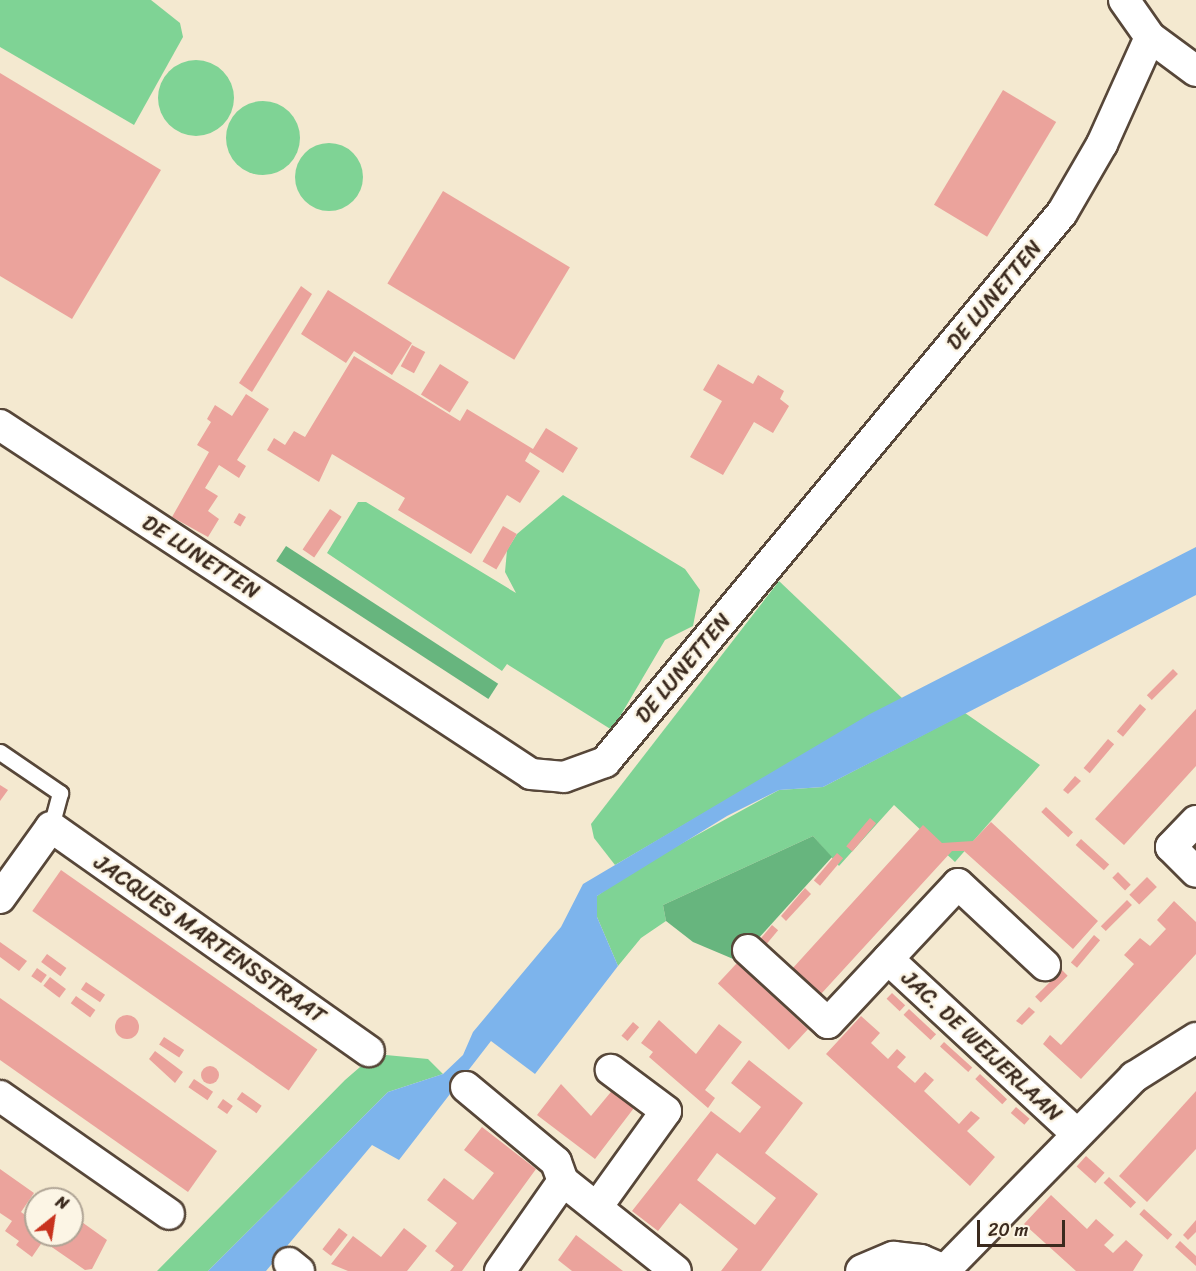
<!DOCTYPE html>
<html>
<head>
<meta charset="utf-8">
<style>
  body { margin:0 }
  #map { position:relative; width:1196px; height:1271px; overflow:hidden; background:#f4e9d0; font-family:Sriracha,sans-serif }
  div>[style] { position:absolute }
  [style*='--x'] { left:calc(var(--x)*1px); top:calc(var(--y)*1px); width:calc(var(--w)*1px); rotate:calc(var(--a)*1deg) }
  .green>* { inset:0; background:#7fd395 }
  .round { border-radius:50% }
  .forest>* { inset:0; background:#67b57e; transform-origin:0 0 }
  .water>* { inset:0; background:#7db4ec }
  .building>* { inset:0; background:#eba39c; transform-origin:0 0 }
  .roads { filter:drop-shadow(2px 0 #574739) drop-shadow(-2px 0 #574739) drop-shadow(0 2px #574739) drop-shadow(0 -2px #574739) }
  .lane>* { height:15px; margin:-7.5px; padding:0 7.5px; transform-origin:7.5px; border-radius:7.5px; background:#fff }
  .street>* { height:30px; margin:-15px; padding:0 15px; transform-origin:15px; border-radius:15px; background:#fff }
  .secondary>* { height:33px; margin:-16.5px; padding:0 16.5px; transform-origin:16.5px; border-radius:16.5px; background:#fff }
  span { translate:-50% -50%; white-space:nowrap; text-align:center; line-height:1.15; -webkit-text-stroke:5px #fcf5e5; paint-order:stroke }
  .street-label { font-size:22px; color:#3b2a1e }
  .north { position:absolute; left:24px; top:1187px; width:60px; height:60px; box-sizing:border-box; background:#fcf5e5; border:2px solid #afa495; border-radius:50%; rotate:30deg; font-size:16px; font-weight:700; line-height:24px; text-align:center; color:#3b2a1e }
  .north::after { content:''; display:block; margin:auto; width:21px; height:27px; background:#c8321e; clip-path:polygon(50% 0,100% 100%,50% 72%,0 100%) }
  .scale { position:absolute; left:977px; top:1220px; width:88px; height:27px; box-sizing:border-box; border:3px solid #3b2a1e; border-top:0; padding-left:8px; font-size:18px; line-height:21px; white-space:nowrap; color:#3b2a1e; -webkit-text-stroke:4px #fcf5e5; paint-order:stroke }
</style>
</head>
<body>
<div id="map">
  <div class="green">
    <div style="clip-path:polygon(0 0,151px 0,180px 23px,183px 37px,134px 125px,0 47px)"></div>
    <div class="round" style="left:158px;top:60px;width:76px;height:76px"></div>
    <div class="round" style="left:226px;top:101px;width:74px;height:74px"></div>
    <div class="round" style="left:295px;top:143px;width:68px;height:68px"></div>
    <div style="clip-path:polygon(563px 495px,685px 569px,700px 590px,693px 626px,665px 640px,612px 730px,507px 664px,502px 671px,327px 553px,358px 502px,366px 502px,516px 593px,505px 572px,507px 550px,517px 534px)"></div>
    <div style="clip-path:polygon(779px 581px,902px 698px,615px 865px,594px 838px,591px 824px)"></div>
    <div style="clip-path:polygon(965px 713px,1040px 765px,955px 862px,894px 805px,839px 866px,813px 836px,663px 905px,666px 921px,641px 938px,618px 966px,597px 917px,597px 896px,633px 870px,779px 790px,823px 787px)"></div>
    <div style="clip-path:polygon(386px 1055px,428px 1059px,443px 1074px,388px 1092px,208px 1271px,157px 1271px,345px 1080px,367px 1061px)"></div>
  </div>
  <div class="forest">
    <div style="left:286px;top:546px;width:253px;height:18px;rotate:33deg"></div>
    <div style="clip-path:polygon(813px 836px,832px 857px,738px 961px,693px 942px,666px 921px,663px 905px)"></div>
  </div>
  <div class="water">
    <div style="clip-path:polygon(1196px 547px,1196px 595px,823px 787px,779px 790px,727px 816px,597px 896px,597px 917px,618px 966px,535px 1074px,491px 1041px,399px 1160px,372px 1145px,266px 1271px,208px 1271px,388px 1092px,443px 1074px,463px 1055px,473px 1032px,561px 927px,583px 884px,870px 714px)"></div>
  </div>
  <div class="building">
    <div style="clip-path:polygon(0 73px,161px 170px,72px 319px,0 276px)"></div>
    <div style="left:1003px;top:90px;width:62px;height:134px;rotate:31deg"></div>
    <div style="left:443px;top:191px;width:148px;height:108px;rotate:31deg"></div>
    <div style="clip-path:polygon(301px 286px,312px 294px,252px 392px,239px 383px)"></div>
    <div style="clip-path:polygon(328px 290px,412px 343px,392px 375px,354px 351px,346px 363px,301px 334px)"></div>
    <div style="left:412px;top:345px;width:15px;height:24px;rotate:28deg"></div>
    <div style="clip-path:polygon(354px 356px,460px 421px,467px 409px,533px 449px,546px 428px,578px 448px,563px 473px,530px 452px,525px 461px,540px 471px,520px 503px,507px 495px,471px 554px,398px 510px,405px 498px,332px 454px,319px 482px,267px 450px,274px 438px,285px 445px,294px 431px,305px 437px)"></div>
    <div style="left:440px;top:364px;width:34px;height:36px;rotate:32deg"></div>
    <div style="clip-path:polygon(718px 364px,753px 384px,758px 375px,784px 391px,780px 399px,789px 406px,773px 433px,754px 422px,723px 475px,690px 457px,722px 401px,703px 390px)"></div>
    <div style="clip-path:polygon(246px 394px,269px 409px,237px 460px,246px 466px,239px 478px,219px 465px,205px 488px,218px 496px,208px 511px,219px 519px,208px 537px,172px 517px,209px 452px,197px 445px,211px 422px,207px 419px,215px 405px,232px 416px)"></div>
    <div style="left:330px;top:509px;width:14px;height:49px;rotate:34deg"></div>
    <div style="left:239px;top:513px;width:8px;height:11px;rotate:30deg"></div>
    <div style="left:503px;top:526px;width:16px;height:41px;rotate:30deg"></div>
    <div style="left:1173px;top:669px;width:7px;height:37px;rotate:45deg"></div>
    <div style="left:1140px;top:704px;width:8px;height:36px;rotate:40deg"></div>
    <div style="clip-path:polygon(1196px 709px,1196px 766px,1124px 845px,1095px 819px)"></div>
    <div style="left:1108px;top:739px;width:8px;height:38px;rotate:40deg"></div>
    <div style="clip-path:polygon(1075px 776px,1081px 781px,1068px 794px,1063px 790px)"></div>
    <div style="clip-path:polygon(0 785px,8px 790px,0 801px)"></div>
    <div style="left:1046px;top:807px;width:37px;height:7px;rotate:43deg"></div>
    <div style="left:870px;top:818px;width:8px;height:37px;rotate:40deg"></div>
    <div style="clip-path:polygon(991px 822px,1098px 921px,1073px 949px,964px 851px,952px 851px,821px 994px,792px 969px,923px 825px,942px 843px,973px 841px)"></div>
    <div style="left:1081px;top:839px;width:38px;height:8px;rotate:42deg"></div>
    <div style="left:837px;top:853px;width:8px;height:36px;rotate:40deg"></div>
    <div style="left:61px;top:870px;width:313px;height:50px;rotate:35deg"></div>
    <div style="left:1118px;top:872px;width:18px;height:8px;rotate:45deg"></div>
    <div style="left:1147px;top:877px;width:14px;height:25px;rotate:45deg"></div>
    <div style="clip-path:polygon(805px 888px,811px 894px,786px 921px,781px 916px)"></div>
    <div style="left:1127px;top:900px;width:7px;height:37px;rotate:45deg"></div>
    <div style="clip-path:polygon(1174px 901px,1196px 922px,1196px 954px,1081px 1079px,1043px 1044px,1050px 1035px,1061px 1045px,1134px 964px,1124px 955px,1140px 938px,1150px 946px,1166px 929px,1157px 920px)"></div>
    <div style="left:772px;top:925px;width:8px;height:18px;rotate:40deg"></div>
    <div style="left:1094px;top:935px;width:8px;height:36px;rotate:40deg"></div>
    <div style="clip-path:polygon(0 942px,27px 961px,19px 971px,0 957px)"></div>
    <div style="left:47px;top:954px;width:24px;height:10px;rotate:36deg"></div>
    <div style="left:737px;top:963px;width:97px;height:28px;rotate:43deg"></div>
    <div style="left:37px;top:968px;width:12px;height:10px;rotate:35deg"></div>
    <div style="left:1062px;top:970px;width:8px;height:38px;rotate:45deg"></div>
    <div style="left:50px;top:977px;width:20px;height:11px;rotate:37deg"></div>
    <div style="left:86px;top:982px;width:23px;height:9px;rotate:34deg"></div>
    <div style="left:892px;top:993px;width:18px;height:8px;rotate:43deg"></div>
    <div style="left:76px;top:996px;width:24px;height:9px;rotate:36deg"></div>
    <div style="clip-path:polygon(0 998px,217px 1151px,188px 1192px,0 1060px)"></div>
    <div style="clip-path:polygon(1029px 1007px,1035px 1012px,1022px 1025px,1016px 1021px)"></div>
    <div style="left:909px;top:1009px;width:37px;height:8px;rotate:43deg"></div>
    <div class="round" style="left:115px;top:1015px;width:24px;height:24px"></div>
    <div style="clip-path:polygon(861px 1016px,880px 1033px,871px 1043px,888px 1059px,897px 1049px,906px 1057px,897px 1067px,915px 1083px,925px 1072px,934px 1080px,924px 1091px,959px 1124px,971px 1111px,980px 1118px,967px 1131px,995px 1157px,970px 1186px,826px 1054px)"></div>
    <div style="clip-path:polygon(659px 1020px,696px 1054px,719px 1024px,742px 1042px,705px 1090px,715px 1098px,708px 1108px,649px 1057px,653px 1052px,641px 1043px)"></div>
    <div style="left:633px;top:1022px;width:8px;height:18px;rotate:40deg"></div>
    <div style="left:164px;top:1037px;width:24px;height:9px;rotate:33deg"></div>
    <div style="left:944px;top:1042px;width:38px;height:6px;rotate:42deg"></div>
    <div style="clip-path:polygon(155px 1051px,183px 1072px,175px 1083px,149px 1059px)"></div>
    <div style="clip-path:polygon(evenodd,749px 1060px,803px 1103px,765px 1153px,818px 1194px,761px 1271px,721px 1271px,738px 1249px,680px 1203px,658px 1231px,632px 1211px,711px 1111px,740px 1133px,761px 1107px,731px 1083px,749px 1060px,717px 1153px,776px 1198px,755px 1225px,697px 1180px,717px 1153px)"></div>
    <div class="round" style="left:201px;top:1066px;width:18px;height:18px"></div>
    <div style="left:980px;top:1074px;width:37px;height:7px;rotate:43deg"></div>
    <div style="left:194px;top:1079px;width:23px;height:10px;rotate:34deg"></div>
    <div style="clip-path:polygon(561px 1084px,591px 1116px,615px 1087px,637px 1104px,595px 1159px,537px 1115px)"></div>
    <div style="clip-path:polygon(1196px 1091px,1196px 1149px,1147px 1202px,1119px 1176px)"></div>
    <div style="left:242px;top:1092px;width:24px;height:9px;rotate:35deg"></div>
    <div style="left:223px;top:1099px;width:12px;height:10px;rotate:35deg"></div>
    <div style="left:1016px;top:1107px;width:18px;height:8px;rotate:41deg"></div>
    <div style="clip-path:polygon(482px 1127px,536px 1169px,462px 1271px,450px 1271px,454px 1266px,435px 1251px,457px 1223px,427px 1200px,444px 1178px,473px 1200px,494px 1173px,464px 1150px)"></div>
    <div style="left:1086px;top:1156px;width:25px;height:14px;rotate:42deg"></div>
    <div style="clip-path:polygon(0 1169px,34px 1193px,21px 1212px,33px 1221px,36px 1217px,36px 1235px,72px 1235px,72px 1215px,107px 1240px,92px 1269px,85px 1270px,43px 1241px,32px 1257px,16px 1245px,19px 1241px,5px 1231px,12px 1221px,0 1213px)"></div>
    <div style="left:1109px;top:1177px;width:37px;height:8px;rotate:43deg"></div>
    <div style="clip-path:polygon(1051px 1195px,1087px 1229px,1096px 1219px,1114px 1235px,1104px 1245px,1113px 1253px,1126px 1240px,1143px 1255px,1133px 1271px,1076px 1271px,1024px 1224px)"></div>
    <div style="left:1144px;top:1209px;width:38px;height:7px;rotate:42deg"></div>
    <div style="clip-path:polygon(1196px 1220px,1196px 1232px,1188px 1240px,1183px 1235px)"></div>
    <div style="left:339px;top:1228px;width:11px;height:27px;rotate:38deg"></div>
    <div style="clip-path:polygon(404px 1228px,427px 1246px,407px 1271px,348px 1271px,331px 1264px,353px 1236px,381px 1257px)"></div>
    <div style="clip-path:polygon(576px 1235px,623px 1271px,572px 1271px,558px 1260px)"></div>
    <div style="clip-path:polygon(1180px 1241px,1196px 1256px,1196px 1266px,1175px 1247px)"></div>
  </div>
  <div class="roads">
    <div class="lane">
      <div style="--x:0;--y:752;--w:73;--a:34.3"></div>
      <div style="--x:60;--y:793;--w:35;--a:105"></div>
    </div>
    <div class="street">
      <div style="--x:1124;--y:0;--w:45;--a:54.9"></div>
      <div style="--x:1150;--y:37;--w:57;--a:36.5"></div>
      <div style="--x:0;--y:425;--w:635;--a:33.31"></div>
      <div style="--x:531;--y:774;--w:33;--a:5"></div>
      <div style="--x:564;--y:777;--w:44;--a:-20.1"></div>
      <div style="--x:605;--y:762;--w:714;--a:-50.23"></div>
      <div style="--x:1062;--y:213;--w:80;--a:-59.9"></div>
      <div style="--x:1102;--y:144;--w:117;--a:-65.8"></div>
      <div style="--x:1196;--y:821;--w:36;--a:134"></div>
      <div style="--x:1171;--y:847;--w:35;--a:45"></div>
      <div style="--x:0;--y:898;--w:87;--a:-54.3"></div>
      <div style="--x:51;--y:827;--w:389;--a:35.2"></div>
      <div style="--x:748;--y:950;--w:108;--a:42.4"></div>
      <div style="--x:828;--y:1023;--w:190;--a:-46.9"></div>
      <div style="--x:958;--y:884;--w:119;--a:43"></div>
      <div style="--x:888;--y:959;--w:256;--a:42.8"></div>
      <div style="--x:466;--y:1087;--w:117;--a:39.8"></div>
      <div style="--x:556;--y:1162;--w:20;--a:70"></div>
      <div style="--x:563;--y:1181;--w:144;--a:38.5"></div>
      <div style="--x:0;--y:1096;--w:206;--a:34.9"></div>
      <div style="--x:597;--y:1207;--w:118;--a:-54.3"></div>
      <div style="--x:666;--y:1111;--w:69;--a:-143.3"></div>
      <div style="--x:289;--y:1263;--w:13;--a:39"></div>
      <div style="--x:500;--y:1271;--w:110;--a:-55"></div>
      <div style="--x:944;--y:1271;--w:272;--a:-45.6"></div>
      <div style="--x:1134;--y:1077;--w:73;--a:-32.2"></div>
    </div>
    <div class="secondary">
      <div style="--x:862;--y:1271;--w:34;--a:-23"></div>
      <div style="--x:893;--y:1258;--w:27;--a:6"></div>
      <div style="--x:920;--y:1261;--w:25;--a:23"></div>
    </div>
  </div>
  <div class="street-label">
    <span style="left:994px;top:295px;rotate:-50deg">DE LUNETTEN</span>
    <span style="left:201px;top:557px;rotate:33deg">DE LUNETTEN</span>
    <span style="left:683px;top:668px;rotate:-50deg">DE LUNETTEN</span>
    <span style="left:210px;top:939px;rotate:35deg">JACQUES MARTENSSTRAAT</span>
    <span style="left:982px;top:1046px;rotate:43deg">JAC. DE WEIJERLAAN</span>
  </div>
  <div class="north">N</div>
  <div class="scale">20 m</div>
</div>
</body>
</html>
